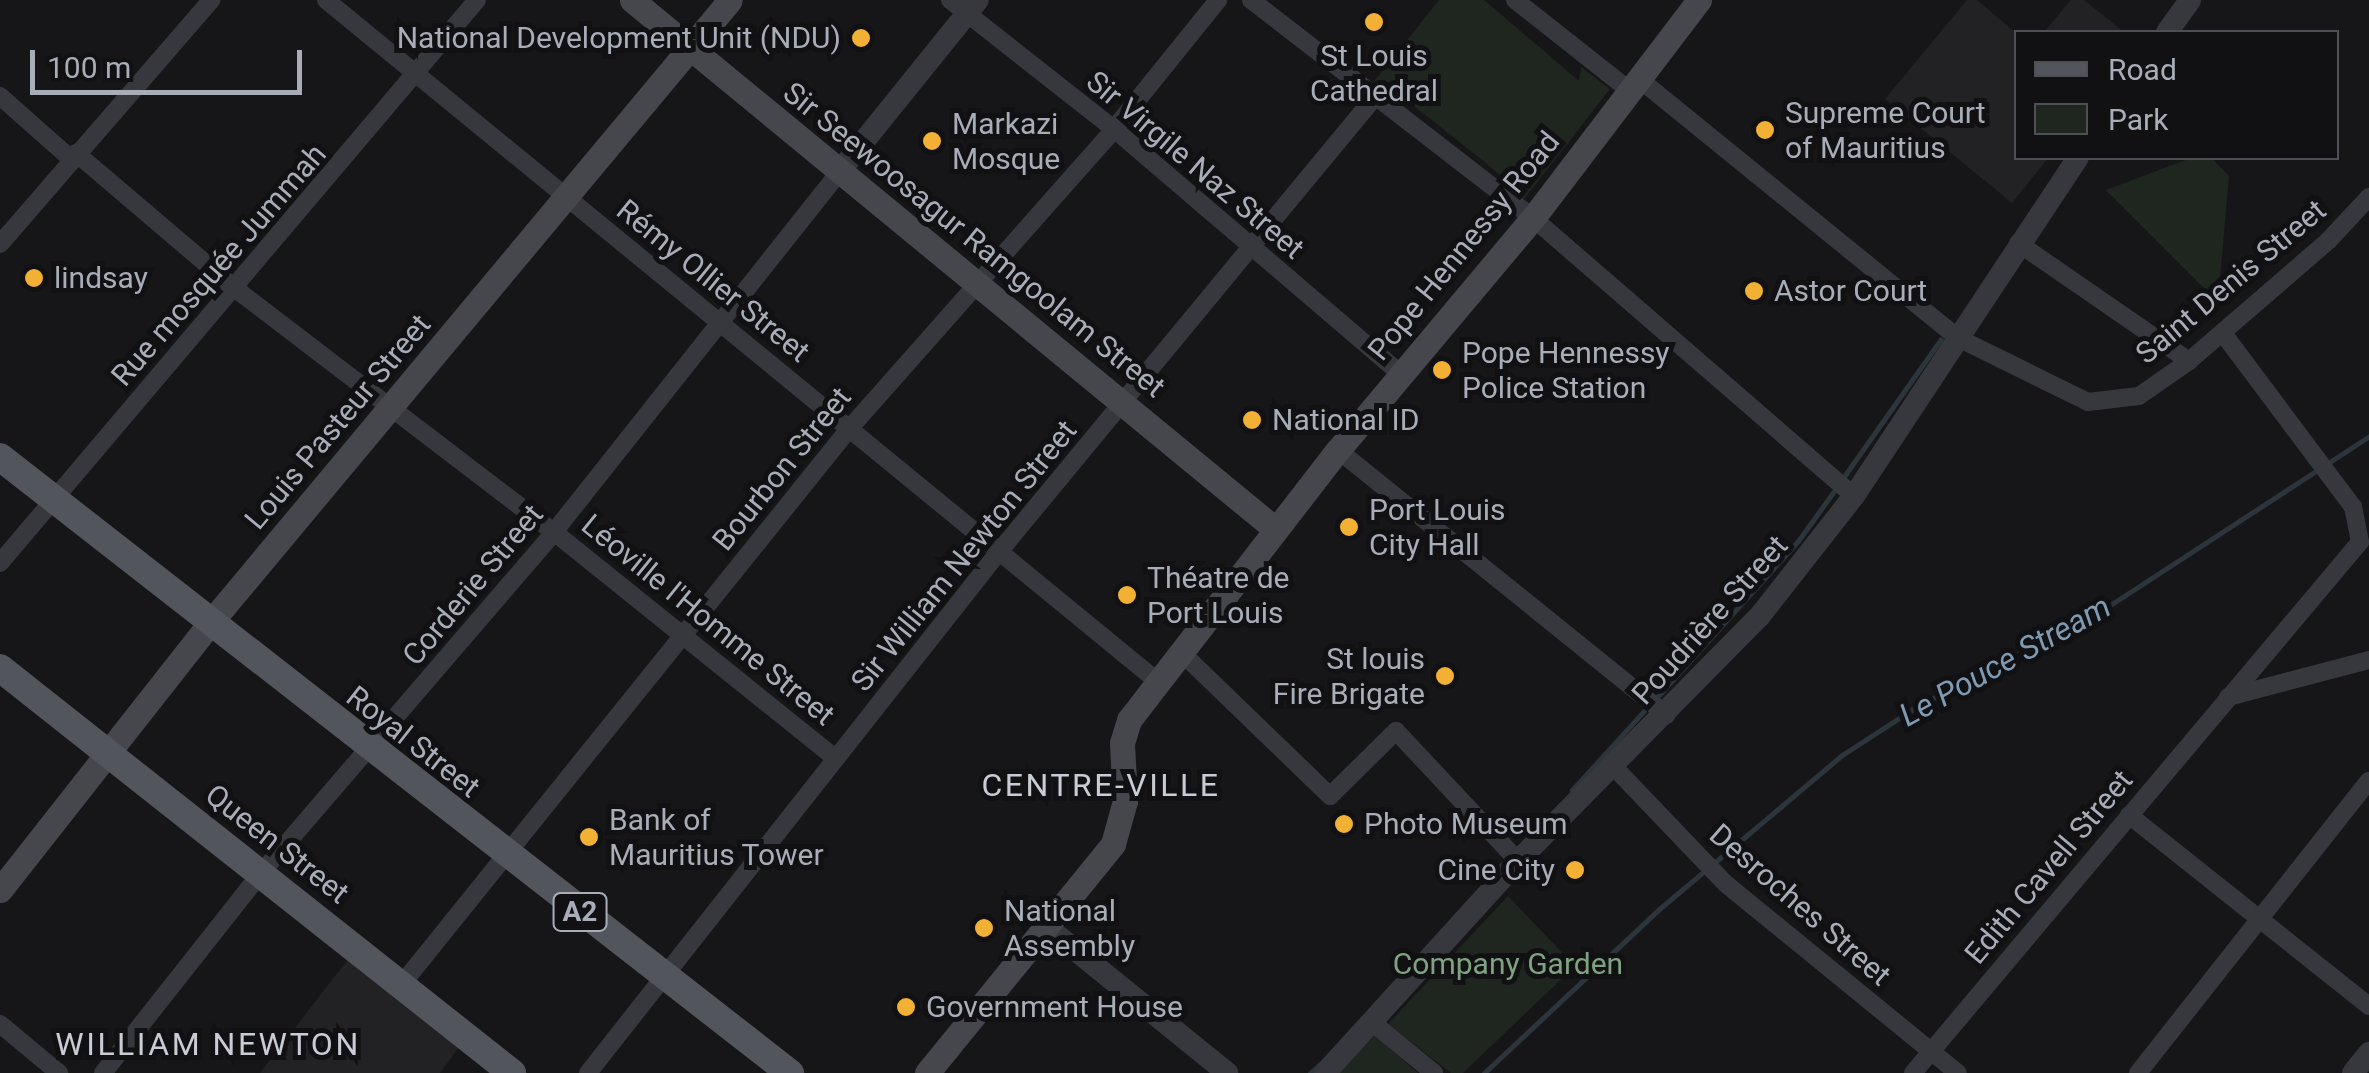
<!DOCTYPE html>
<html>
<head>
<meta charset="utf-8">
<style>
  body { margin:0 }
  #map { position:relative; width:2369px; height:1073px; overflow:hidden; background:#161618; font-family:Roboto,sans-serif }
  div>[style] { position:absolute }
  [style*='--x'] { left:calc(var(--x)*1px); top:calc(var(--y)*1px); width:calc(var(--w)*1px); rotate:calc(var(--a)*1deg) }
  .built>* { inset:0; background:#222225 }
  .green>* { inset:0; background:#1e261f }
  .stream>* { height:5px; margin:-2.5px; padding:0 2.5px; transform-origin:2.5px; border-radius:2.5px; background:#2c353c }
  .minor>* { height:18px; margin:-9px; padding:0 9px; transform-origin:9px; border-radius:9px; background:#37383d }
  .tertiary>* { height:22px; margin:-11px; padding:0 11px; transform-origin:11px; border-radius:11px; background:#37383d }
  .secondary>* { height:25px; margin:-12.5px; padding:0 12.5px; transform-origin:12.5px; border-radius:12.5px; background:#45474d }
  .primary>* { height:28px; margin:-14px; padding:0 14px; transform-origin:14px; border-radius:14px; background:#53555c }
  .dots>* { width:28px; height:28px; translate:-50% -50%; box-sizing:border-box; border:5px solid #111113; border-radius:50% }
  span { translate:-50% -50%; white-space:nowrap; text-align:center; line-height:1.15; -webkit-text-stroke:10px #111113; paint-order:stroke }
  .shield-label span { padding:2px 8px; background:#111113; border:2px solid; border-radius:8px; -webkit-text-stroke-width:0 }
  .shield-label { font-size:28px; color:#a8adb8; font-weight:700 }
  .poi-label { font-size:30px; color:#a8adb8 }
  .right { translate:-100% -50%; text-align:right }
  .left { translate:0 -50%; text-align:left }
  .street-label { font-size:30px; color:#a8adb8 }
  .park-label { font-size:30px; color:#7fa381 }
  .water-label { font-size:32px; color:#7f9bb3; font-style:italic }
  .neighbourhood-label { font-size:32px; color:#c9ccd4; letter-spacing:2.5px }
  .legend { position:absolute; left:2014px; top:30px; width:325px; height:130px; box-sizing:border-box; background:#111113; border:2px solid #4d4f55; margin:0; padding:12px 18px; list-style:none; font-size:30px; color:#a8adb8 }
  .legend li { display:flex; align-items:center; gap:20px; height:50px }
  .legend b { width:50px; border:2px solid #4d4f55 }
  .scale { position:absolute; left:30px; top:50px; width:272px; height:45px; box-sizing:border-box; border:5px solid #a8adb8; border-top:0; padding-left:12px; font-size:30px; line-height:35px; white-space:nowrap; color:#a8adb8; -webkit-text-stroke:8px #111113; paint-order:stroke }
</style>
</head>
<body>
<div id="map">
  <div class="built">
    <div style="clip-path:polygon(1967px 0,1977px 0,2016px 33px,2016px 158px,2048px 158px,2012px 203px,1885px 99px)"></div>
    <div style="clip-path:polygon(2071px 0,2084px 0,2124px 32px,2044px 32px)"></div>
    <div style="clip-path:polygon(349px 958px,461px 1045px,440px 1073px,260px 1073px)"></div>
  </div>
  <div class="green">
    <div style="clip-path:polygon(1439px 0,1484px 0,1579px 81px,1581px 67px,1610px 89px,1521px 203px,1511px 184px,1482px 160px,1398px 93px,1399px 106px,1372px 84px)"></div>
    <div style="clip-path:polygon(2191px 158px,2211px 158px,2229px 176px,2218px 302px,2106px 190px)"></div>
    <div style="clip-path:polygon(1508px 896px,1575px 966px,1463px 1073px,1451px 1073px,1388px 1024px)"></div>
    <div style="clip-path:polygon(1375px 1035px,1418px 1073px,1338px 1073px)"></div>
  </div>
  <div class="stream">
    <div style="--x:1845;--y:475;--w:166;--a:-54.8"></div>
    <div style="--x:1658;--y:696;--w:209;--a:-47.9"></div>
    <div style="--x:1798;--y:541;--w:62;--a:-54.2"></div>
    <div style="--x:1572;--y:790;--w:107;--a:-47.7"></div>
    <div style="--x:1310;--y:1073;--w:13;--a:-42"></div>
    <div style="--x:1484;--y:1073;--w:238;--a:-43.1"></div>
    <div style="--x:1658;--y:910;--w:241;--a:-40.1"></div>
    <div style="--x:1842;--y:755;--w:88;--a:-33"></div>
    <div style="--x:1916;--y:707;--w:208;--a:-27.4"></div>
    <div style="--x:2101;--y:611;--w:320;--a:-33.1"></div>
  </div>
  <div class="minor">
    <div style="--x:326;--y:0;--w:1074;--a:39.33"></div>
    <div style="--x:950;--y:0;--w:209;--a:38.2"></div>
    <div style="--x:1114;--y:129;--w:377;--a:40.5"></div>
    <div style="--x:1251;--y:0;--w:356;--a:37.7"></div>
    <div style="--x:1533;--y:218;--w:425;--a:40.9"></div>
    <div style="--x:1515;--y:0;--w:145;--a:38.3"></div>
    <div style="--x:1638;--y:78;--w:412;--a:39.1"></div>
    <div style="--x:1958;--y:338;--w:145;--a:26.2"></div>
    <div style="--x:2088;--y:402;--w:51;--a:-6.7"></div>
    <div style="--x:2139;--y:396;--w:61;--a:-35"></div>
    <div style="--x:2189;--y:361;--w:184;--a:-40.8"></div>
    <div style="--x:2328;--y:241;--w:60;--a:-47"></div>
    <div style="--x:0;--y:96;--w:92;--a:41.5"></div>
    <div style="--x:76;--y:153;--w:211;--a:40.4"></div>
    <div style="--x:237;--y:290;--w:399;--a:37.4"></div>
    <div style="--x:554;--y:532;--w:361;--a:38.8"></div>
    <div style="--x:2018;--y:243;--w:208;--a:34.6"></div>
    <div style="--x:0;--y:244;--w:323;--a:-49.1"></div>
    <div style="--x:1338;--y:450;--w:422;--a:38.9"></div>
    <div style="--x:0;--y:563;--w:738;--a:-49.73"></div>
    <div style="--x:1182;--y:653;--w:206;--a:44"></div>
    <div style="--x:1330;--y:796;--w:93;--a:-44.6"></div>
    <div style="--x:1396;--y:731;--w:178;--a:46.8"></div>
    <div style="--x:2228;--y:697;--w:146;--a:-14.7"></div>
    <div style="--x:1615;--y:768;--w:161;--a:46.3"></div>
    <div style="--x:1726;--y:884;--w:299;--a:39.2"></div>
    <div style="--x:2129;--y:815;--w:307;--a:38.5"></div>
    <div style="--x:402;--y:984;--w:713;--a:-51.15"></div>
    <div style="--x:849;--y:429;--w:400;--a:-48.5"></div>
    <div style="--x:1114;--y:129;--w:166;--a:-51.1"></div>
    <div style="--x:1373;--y:1023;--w:79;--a:39.3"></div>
    <div style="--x:0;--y:1024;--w:77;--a:39.7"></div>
    <div style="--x:103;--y:1073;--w:256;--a:-51.7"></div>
    <div style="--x:262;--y:872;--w:448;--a:-49.3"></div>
    <div style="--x:554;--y:532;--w:459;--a:-51.6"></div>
    <div style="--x:588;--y:1073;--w:662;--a:-51.75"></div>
    <div style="--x:998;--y:553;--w:589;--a:-50.44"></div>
    <div style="--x:1913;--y:1073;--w:694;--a:-49.91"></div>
    <div style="--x:2360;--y:542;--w:36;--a:-101"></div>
    <div style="--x:2353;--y:507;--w:217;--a:-126.8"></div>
    <div style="--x:2138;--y:1073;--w:372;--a:-51.7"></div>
  </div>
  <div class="tertiary">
    <div style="--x:2167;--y:32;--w:39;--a:-54"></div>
    <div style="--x:839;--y:172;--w:221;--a:-51.1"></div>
    <div style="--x:1047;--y:927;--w:232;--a:39"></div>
    <div style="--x:1325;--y:1073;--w:287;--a:-47.7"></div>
    <div style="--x:1518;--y:861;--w:343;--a:-45.4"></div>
    <div style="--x:1759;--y:617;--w:154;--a:-51.9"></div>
    <div style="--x:1854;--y:496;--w:405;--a:-56.5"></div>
    <div style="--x:2353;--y:1073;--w:26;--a:-51"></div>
  </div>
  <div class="secondary">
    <div style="--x:632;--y:0;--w:833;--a:39.44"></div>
    <div style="--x:0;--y:890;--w:340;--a:-51.8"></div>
    <div style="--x:210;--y:623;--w:811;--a:-50.15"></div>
    <div style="--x:927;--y:1073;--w:295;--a:-50.9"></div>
    <div style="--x:1113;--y:844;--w:45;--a:-74.4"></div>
    <div style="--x:1125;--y:801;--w:58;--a:-93"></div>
    <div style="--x:1122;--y:743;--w:24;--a:-73"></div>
    <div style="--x:1129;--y:720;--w:341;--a:-52.3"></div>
    <div style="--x:1338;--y:450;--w:303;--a:-50"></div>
    <div style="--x:1533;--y:218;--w:274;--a:-52.7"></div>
  </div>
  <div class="primary">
    <div style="--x:0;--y:457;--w:1002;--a:37.95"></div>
    <div style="--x:0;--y:668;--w:653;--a:38.34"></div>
  </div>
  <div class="dots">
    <div style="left:1374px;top:22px;background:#f2b134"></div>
    <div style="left:861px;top:38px;background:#f2b134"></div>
    <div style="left:1765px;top:130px;background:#f2b134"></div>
    <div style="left:932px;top:141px;background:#f2b134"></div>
    <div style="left:34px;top:278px;background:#f2b134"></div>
    <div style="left:1754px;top:291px;background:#f2b134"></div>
    <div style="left:1442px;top:370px;background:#f2b134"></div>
    <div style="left:1252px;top:420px;background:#f2b134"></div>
    <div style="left:1349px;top:527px;background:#f2b134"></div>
    <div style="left:1127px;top:595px;background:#f2b134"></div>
    <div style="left:1445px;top:676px;background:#f2b134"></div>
    <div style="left:1344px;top:824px;background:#f2b134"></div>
    <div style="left:589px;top:837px;background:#f2b134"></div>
    <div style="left:1575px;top:870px;background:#f2b134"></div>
    <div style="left:984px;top:928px;background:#f2b134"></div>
    <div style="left:906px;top:1007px;background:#f2b134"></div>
  </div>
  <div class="shield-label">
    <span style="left:580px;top:912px">A2</span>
  </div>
  <div class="poi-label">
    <span class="right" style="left:841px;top:38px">National Development Unit (NDU)</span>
    <span style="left:1374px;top:73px">St Louis<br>Cathedral</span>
    <span class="left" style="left:1785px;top:130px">Supreme Court<br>of Mauritius</span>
    <span class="left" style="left:952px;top:141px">Markazi<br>Mosque</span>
    <span class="left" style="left:54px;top:278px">lindsay</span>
    <span class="left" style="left:1774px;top:291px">Astor Court</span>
    <span class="left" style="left:1462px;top:370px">Pope Hennessy<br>Police Station</span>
    <span class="left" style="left:1272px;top:420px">National ID</span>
    <span class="left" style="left:1369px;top:527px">Port Louis<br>City Hall</span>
    <span class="left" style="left:1147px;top:595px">Théatre de<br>Port Louis</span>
    <span class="right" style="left:1425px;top:676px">St louis<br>Fire Brigate</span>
    <span class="left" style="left:609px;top:837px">Bank of<br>Mauritius Tower</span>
    <span class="left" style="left:1364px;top:824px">Photo Museum</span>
    <span class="right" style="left:1555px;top:870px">Cine City</span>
    <span class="left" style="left:1004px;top:928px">National<br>Assembly</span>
    <span class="left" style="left:926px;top:1007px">Government House</span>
  </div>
  <div class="street-label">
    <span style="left:1195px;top:165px;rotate:40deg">Sir Virgile Naz Street</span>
    <span style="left:974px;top:240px;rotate:39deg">Sir Seewoosagur Ramgoolam Street</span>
    <span style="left:1464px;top:246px;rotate:-51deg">Pope Hennessy Road</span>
    <span style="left:219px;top:265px;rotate:-49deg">Rue mosquée Jummah</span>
    <span style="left:713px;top:281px;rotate:39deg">Rémy Ollier Street</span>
    <span style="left:2231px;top:282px;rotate:-40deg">Saint Denis Street</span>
    <span style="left:338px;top:422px;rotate:-50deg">Louis Pasteur Street</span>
    <span style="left:782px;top:469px;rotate:-51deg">Bourbon Street</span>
    <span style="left:964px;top:556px;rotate:-51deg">Sir William Newton Street</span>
    <span style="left:473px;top:585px;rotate:-50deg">Corderie Street</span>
    <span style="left:708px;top:620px;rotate:39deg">Léoville l'Homme Street</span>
    <span style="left:1710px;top:620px;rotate:-48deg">Poudrière Street</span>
    <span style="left:413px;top:742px;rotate:38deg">Royal Street</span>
    <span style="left:277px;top:844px;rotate:38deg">Queen Street</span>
    <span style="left:2049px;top:867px;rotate:-50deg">Edith Cavell Street</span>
    <span style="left:1800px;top:905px;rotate:41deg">Desroches Street</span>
  </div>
  <div class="park-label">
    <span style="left:1508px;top:964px">Company Garden</span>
  </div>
  <div class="water-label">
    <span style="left:2005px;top:661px;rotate:-29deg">Le Pouce Stream</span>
  </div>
  <div class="neighbourhood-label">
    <span style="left:1101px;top:785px">CENTRE-VILLE</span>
    <span style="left:208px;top:1044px">WILLIAM NEWTON</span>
  </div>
  <ul class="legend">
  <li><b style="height:12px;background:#53555c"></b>Road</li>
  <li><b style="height:28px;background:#1e261f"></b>Park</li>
  </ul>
  <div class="scale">100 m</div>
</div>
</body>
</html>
